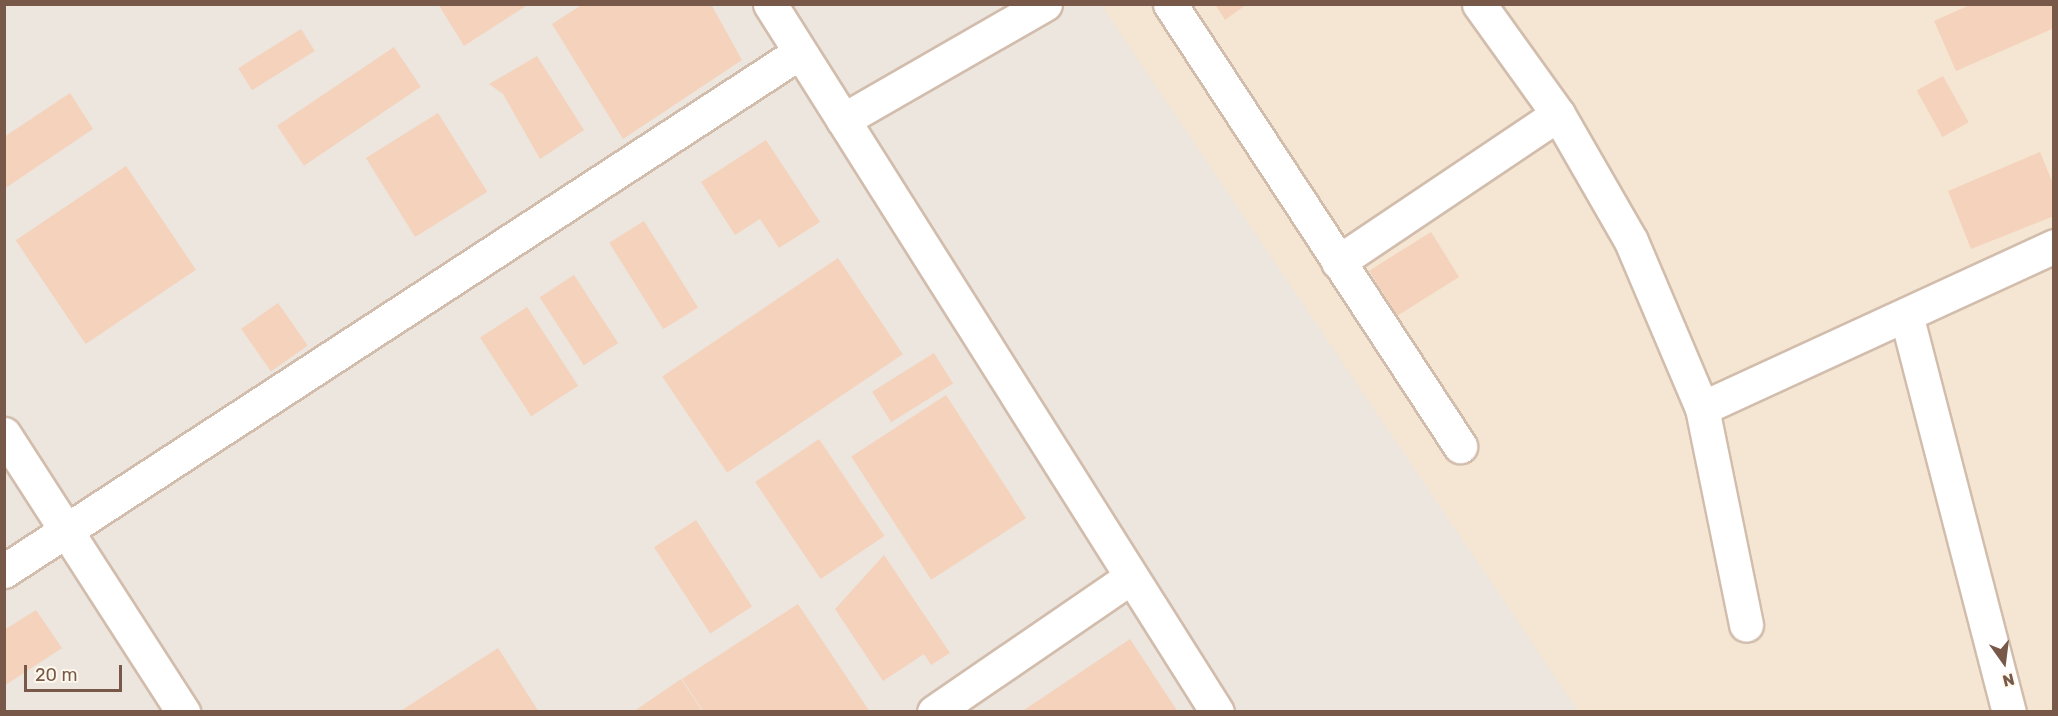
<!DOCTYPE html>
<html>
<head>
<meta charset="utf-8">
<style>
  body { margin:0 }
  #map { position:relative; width:2058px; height:716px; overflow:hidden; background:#fdf4e5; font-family:Rubik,sans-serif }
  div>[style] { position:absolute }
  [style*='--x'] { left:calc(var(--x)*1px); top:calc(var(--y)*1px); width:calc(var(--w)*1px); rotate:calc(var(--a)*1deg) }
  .residential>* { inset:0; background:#f5e6d3; transform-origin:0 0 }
  .industrial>* { inset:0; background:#ede6df }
  .building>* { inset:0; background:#f4d2bb; transform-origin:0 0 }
  .roads { filter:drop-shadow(2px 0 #d2bdad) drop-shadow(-2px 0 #d2bdad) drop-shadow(0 2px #d2bdad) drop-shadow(0 -2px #d2bdad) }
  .minor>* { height:33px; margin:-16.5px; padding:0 16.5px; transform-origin:16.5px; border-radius:16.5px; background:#fff }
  span { translate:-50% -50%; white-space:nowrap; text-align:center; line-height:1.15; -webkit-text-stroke:4.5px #fff8ec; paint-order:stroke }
  .frame { position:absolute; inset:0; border:6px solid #785949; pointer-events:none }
  .north { position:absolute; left:1974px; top:632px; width:60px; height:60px; -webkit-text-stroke:4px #fff8ec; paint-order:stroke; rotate:166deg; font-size:16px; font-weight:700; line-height:24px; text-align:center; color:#785949 }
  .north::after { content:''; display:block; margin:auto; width:21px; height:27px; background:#785949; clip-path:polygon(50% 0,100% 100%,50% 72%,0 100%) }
  .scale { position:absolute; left:24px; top:665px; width:98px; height:27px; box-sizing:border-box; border:3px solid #785949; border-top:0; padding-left:8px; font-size:18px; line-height:21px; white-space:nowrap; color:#785949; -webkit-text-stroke:4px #fff8ec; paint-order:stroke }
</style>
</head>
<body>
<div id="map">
  <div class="residential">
    <div style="left:5px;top:5px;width:2048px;height:706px"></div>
  </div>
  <div class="industrial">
    <div style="clip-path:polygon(4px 5px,1101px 5px,1578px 711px,5px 711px)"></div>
  </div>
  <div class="building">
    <div style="clip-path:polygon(438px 4px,529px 4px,464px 46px)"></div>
    <div style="clip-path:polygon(583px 4px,711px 4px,742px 60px,623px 139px,552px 24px)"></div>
    <div style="clip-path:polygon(1215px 4px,1247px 4px,1225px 20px)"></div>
    <div style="clip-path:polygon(1972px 4px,2054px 4px,2054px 28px,1956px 71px,1934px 21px)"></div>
    <div style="left:301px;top:29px;width:26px;height:74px;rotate:58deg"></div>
    <div style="left:394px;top:47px;width:48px;height:141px;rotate:56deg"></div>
    <div style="clip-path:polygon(537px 56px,584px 130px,540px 159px,503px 94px,489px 84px)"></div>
    <div style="left:1943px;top:76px;width:53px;height:30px;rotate:61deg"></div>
    <div style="clip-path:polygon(70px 93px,93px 129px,4px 189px,4px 137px)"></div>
    <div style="left:438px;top:113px;width:93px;height:85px;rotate:58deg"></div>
    <div style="clip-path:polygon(766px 140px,820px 222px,779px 248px,760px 219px,735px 235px,701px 182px)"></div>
    <div style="clip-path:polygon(2040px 152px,2054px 186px,2054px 216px,1971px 249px,1948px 191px)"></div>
    <div style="left:126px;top:166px;width:125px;height:133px;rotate:56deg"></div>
    <div style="left:644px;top:221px;width:102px;height:41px;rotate:58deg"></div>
    <div style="left:1431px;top:232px;width:53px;height:73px;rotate:58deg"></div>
    <div style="left:838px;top:258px;width:116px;height:212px;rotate:56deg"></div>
    <div style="left:574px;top:275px;width:81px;height:41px;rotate:57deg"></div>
    <div style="left:278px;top:303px;width:52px;height:45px;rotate:55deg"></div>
    <div style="left:527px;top:307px;width:94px;height:56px;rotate:57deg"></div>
    <div style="left:934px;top:353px;width:36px;height:73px;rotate:58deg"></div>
    <div style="left:946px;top:395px;width:147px;height:113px;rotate:57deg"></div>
    <div style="left:819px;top:439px;width:117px;height:77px;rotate:56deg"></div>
    <div style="left:696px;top:520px;width:103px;height:50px;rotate:57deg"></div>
    <div style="clip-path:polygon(884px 555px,950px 653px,931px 665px,924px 654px,883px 681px,835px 609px)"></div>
    <div style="clip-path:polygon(798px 604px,870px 712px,704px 712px,682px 679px)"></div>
    <div style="clip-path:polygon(36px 610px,62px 648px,4px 686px,4px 630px)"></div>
    <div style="clip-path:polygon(1130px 639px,1178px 712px,1021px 712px)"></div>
    <div style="clip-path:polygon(498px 648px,539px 712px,399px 712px)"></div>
    <div style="clip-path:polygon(681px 679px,703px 712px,633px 712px)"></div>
  </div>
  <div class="roads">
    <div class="minor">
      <div style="--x:770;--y:4;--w:837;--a:57.73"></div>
      <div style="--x:1170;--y:4;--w:529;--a:56.73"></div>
      <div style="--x:1479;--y:4;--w:135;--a:54.3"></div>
      <div style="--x:1558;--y:114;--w:146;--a:60.1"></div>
      <div style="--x:1631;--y:241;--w:181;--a:67"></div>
      <div style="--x:1702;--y:408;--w:221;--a:78.5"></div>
      <div style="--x:843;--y:120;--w:233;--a:-29.9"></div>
      <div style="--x:1338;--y:262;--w:265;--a:-33.9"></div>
      <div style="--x:1907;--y:318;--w:407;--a:75.5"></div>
      <div style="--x:1702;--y:408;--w:387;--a:-24.7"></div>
      <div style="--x:4;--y:434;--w:331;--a:57.2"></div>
      <div style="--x:4;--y:571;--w:950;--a:-33.1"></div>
      <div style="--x:934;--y:712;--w:239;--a:-34.4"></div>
    </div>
  </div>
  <div class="frame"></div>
  <div class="north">N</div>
  <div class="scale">20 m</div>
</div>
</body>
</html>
